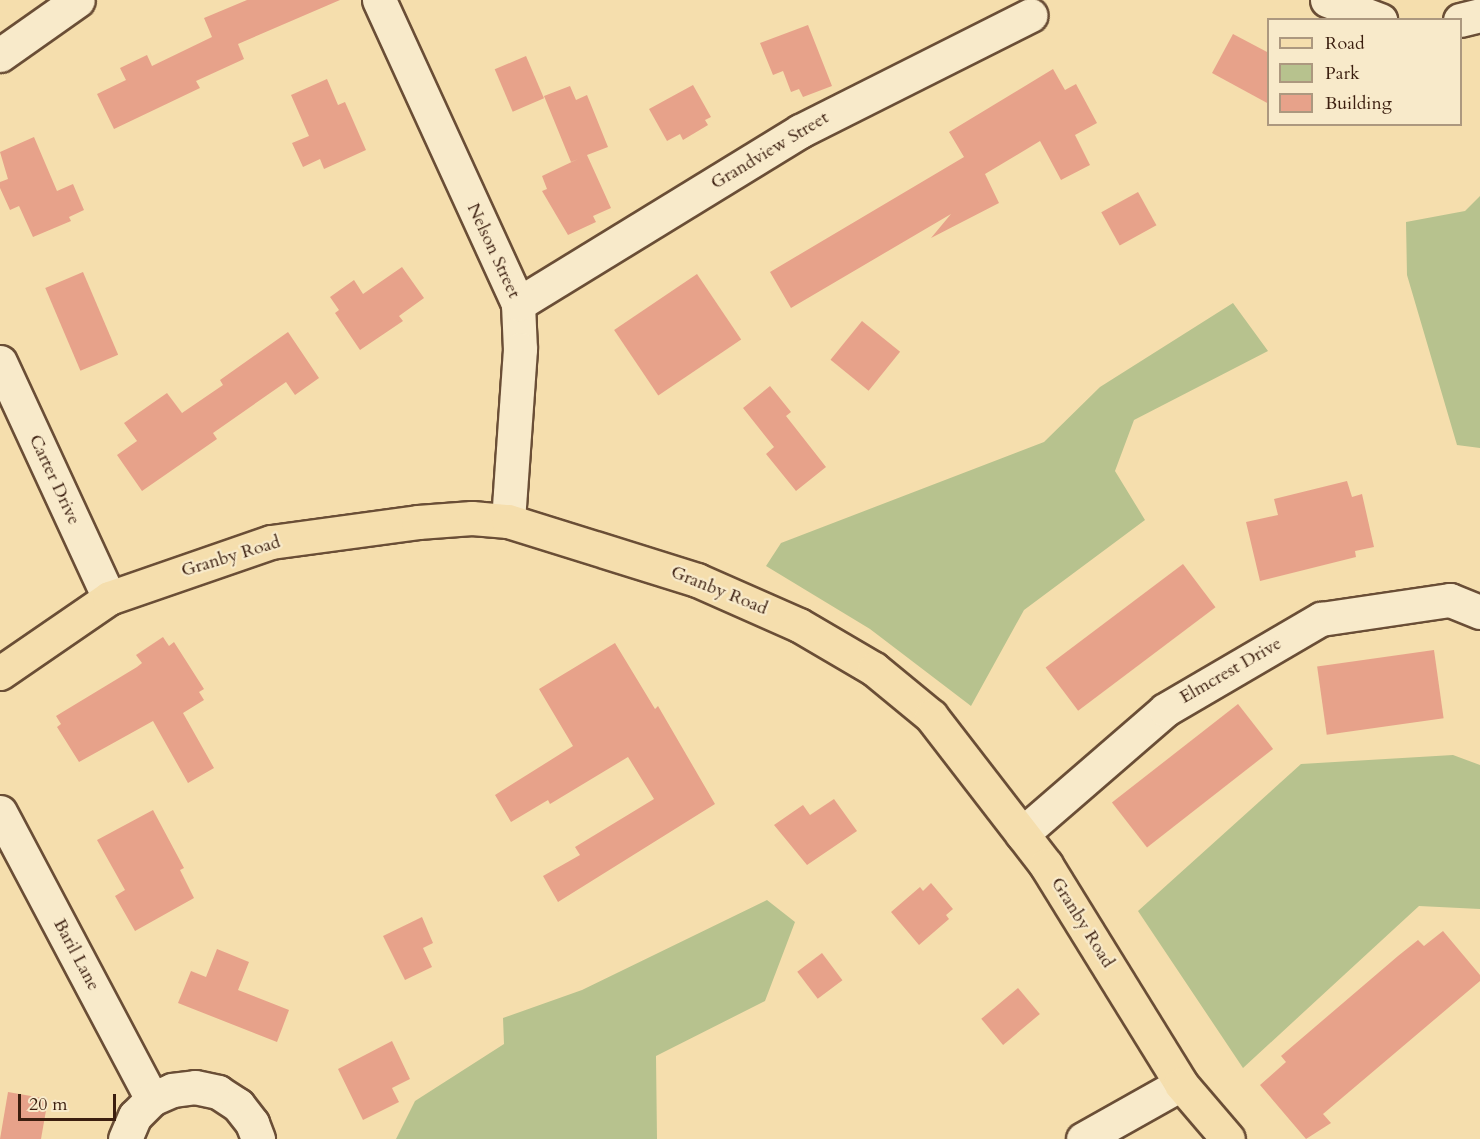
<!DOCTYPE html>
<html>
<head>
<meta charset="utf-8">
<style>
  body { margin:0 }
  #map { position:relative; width:1480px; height:1139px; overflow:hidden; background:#f5dead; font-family:Cardo,serif }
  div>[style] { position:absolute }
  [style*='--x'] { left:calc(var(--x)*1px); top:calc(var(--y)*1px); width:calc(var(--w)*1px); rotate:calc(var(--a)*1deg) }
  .green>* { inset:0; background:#b7c28e }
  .building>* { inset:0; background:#e7a28a; transform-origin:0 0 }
  .roads { filter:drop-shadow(2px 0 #6a4e36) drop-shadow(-2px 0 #6a4e36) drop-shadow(0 2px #6a4e36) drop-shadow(0 -2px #6a4e36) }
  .minor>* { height:33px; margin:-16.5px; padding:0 16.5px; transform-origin:16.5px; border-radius:16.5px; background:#f8eaca }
  .major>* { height:33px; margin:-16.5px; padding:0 16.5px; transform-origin:16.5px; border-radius:16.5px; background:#f5dead }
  span { translate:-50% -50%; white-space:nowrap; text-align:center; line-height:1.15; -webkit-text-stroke:4.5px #f8eaca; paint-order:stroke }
  .street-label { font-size:18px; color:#3b1e0f }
  .legend { position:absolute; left:1267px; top:18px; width:195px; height:108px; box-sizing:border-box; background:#f8eaca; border:2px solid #ac987f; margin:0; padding:8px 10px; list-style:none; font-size:18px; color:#3b1e0f }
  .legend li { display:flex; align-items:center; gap:12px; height:30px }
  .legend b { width:30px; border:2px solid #ac987f }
  .scale { position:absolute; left:18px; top:1094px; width:98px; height:27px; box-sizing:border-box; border:3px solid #3b1e0f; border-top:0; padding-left:8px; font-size:18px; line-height:21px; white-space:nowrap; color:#3b1e0f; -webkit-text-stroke:4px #f8eaca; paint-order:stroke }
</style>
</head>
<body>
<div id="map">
  <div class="green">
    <div style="clip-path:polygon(1480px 196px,1480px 448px,1457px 445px,1407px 275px,1406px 222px,1465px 211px)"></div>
    <div style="clip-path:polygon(1233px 303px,1268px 351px,1134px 420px,1115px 471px,1145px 520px,1024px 610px,971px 706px,870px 629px,766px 566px,781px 543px,1044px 442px,1100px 387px)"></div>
    <div style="clip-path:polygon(1453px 755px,1480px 765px,1480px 909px,1419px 906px,1243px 1068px,1138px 911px,1301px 764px)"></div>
    <div style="clip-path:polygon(767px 900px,795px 922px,765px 1001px,656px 1056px,657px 1139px,396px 1139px,415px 1101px,504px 1044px,503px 1018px,582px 990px)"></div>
  </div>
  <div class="building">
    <div style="clip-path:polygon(247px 0,340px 0,238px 44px,244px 59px,196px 81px,200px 88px,114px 129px,97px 94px,126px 80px,120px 68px,147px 55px,152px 66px,212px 37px,204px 18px)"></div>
    <div style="clip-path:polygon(808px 25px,832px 86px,803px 97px,799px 89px,791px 92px,783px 71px,773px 75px,760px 43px)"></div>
    <div style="clip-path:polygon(1233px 34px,1269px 53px,1269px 104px,1212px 73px)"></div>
    <div style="left:526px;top:56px;width:46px;height:34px;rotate:67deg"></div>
    <div style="clip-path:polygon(1053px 69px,1065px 90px,1076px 84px,1097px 123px,1075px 135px,1090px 165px,1061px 180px,1040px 141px,985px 174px,999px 203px,931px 238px,951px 214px,791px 308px,770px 272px,964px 157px,949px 132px)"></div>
    <div style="clip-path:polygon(327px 79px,338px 105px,345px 102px,366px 150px,324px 169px,320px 159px,303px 167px,292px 143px,309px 136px,291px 95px)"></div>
    <div style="clip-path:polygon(693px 85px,711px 117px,705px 120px,708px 125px,683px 140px,680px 134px,667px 141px,649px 109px)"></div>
    <div style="clip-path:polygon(570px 86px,576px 100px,587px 95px,608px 147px,587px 155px,611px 208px,593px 216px,596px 222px,568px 235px,542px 191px,547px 189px,542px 176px,578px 159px,571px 162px,544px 96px)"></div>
    <div style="clip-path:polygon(34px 137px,57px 191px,73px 184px,84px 210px,69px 217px,71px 221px,33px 237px,19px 206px,10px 210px,0 188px,0 182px,8px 179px,0 152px)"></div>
    <div style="left:1138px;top:192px;width:38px;height:42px;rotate:61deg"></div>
    <div style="clip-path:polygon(402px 267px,424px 298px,399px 316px,403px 321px,360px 350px,335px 313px,339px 310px,330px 297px,354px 280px,363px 294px)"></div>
    <div style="left:83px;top:272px;width:90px;height:41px;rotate:67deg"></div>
    <div style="left:697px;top:274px;width:79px;height:100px;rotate:56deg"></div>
    <div style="left:862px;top:321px;width:49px;height:50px;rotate:39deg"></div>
    <div style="clip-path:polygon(288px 332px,319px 378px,295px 395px,286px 382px,213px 433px,217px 439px,142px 491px,117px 455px,137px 441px,124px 423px,167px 393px,182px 413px,223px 385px,220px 380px)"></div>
    <div style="clip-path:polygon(770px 386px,791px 412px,786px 416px,826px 467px,796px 491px,766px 454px,774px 447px,743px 408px)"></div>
    <div style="clip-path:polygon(1347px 481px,1352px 497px,1362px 494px,1374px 547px,1355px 551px,1356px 557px,1260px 581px,1246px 522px,1278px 515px,1274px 499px)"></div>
    <div style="left:1183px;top:564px;width:54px;height:172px;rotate:53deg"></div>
    <div style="clip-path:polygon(163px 637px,169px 646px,174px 642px,204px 689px,199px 692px,204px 700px,183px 713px,214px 768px,188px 783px,153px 721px,79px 762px,57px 727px,61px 724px,56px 716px,137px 667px,142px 663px,136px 655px)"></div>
    <div style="clip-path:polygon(615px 643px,655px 709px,658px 706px,715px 804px,558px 902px,543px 876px,580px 855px,575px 847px,654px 799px,628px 757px,550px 804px,548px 800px,511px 822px,495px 795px,573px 746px,539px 689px)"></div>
    <div style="left:1434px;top:650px;width:69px;height:118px;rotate:82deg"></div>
    <div style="left:1238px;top:704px;width:57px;height:160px;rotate:52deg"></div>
    <div style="clip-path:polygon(834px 799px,857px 831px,807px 865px,774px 825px,803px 805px,810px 815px)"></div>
    <div style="clip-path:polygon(153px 810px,184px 868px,180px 870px,194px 898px,135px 931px,115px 896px,125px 890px,97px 840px)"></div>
    <div style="clip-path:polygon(931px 883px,953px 909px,946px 915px,949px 919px,919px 945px,891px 912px,920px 887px,923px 891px)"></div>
    <div style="clip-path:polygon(422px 917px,433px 943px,423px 948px,432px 967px,405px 980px,383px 936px)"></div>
    <div style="clip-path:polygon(1443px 931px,1480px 975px,1480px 981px,1323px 1114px,1331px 1123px,1306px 1139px,1260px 1085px,1286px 1062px,1281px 1056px,1398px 956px,1418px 940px,1424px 946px)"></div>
    <div style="clip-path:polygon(217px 949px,249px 962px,238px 990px,289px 1010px,277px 1042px,178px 1003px,191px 971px,206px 977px)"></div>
    <div style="left:822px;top:953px;width:34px;height:31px;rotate:53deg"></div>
    <div style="left:1018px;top:988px;width:34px;height:48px;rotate:50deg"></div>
    <div style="clip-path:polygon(392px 1041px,410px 1079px,392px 1088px,399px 1102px,363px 1120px,338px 1069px)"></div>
    <div style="clip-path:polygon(8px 1092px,48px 1099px,41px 1139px,0 1139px)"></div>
  </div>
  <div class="roads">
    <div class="minor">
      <div style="--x:379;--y:0;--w:334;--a:65.4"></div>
      <div style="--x:518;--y:304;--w:45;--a:87.5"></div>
      <div style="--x:520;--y:349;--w:172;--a:94"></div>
      <div style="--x:1327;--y:0;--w:57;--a:20.7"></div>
      <div style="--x:1460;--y:20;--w:21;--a:-14"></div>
      <div style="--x:0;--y:55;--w:95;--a:-35.2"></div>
      <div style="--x:518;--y:304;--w:331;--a:-31.5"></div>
      <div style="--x:800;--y:131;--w:258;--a:-26.7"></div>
      <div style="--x:0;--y:362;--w:260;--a:65.2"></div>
      <div style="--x:0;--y:812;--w:325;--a:62.1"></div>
      <div style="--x:1022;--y:834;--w:189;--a:-40.9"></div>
      <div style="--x:1165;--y:710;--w:181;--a:-30.3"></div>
      <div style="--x:1321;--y:619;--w:130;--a:-8.4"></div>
      <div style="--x:1450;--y:600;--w:32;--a:22"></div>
      <div style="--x:125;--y:1139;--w:25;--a:-67"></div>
      <div style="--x:135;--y:1116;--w:24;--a:-45"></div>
      <div style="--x:152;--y:1099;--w:22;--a:-24"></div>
      <div style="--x:172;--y:1090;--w:23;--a:-7"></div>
      <div style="--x:195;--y:1087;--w:24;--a:12"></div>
      <div style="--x:218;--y:1092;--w:24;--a:33"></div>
      <div style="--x:238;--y:1105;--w:23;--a:52"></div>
      <div style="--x:252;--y:1123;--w:17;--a:69"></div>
      <div style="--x:1083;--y:1139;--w:112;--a:-29.3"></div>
    </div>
    <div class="major">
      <div style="--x:0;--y:673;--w:132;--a:-34.5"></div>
      <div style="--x:109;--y:598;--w:171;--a:-19.1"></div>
      <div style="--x:271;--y:542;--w:148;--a:-7.7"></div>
      <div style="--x:418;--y:522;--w:54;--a:-4.2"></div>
      <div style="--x:472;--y:518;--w:36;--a:5"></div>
      <div style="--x:508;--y:521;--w:198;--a:17.3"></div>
      <div style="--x:697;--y:580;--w:111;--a:23.8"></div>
      <div style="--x:799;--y:625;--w:87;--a:30.4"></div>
      <div style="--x:874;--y:669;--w:74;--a:39.5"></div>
      <div style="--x:931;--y:716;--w:188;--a:52.3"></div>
      <div style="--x:1046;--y:865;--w:257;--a:58.3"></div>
      <div style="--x:1181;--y:1084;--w:72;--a:49.5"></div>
    </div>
  </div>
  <div class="street-label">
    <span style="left:770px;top:151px;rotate:-31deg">Grandview Street</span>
    <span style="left:493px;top:251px;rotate:65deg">Nelson Street</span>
    <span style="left:54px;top:480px;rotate:65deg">Carter Drive</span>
    <span style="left:231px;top:557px;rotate:-17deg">Granby Road</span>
    <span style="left:719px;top:591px;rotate:22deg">Granby Road</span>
    <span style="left:1231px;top:671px;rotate:-30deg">Elmcrest Drive</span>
    <span style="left:1082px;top:923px;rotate:58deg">Granby Road</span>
    <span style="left:76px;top:955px;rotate:62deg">Baril Lane</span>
  </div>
  <ul class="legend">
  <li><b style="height:8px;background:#f5dead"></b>Road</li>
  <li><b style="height:16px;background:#b7c28e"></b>Park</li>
  <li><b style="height:16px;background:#e7a28a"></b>Building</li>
  </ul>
  <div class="scale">20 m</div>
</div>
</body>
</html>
